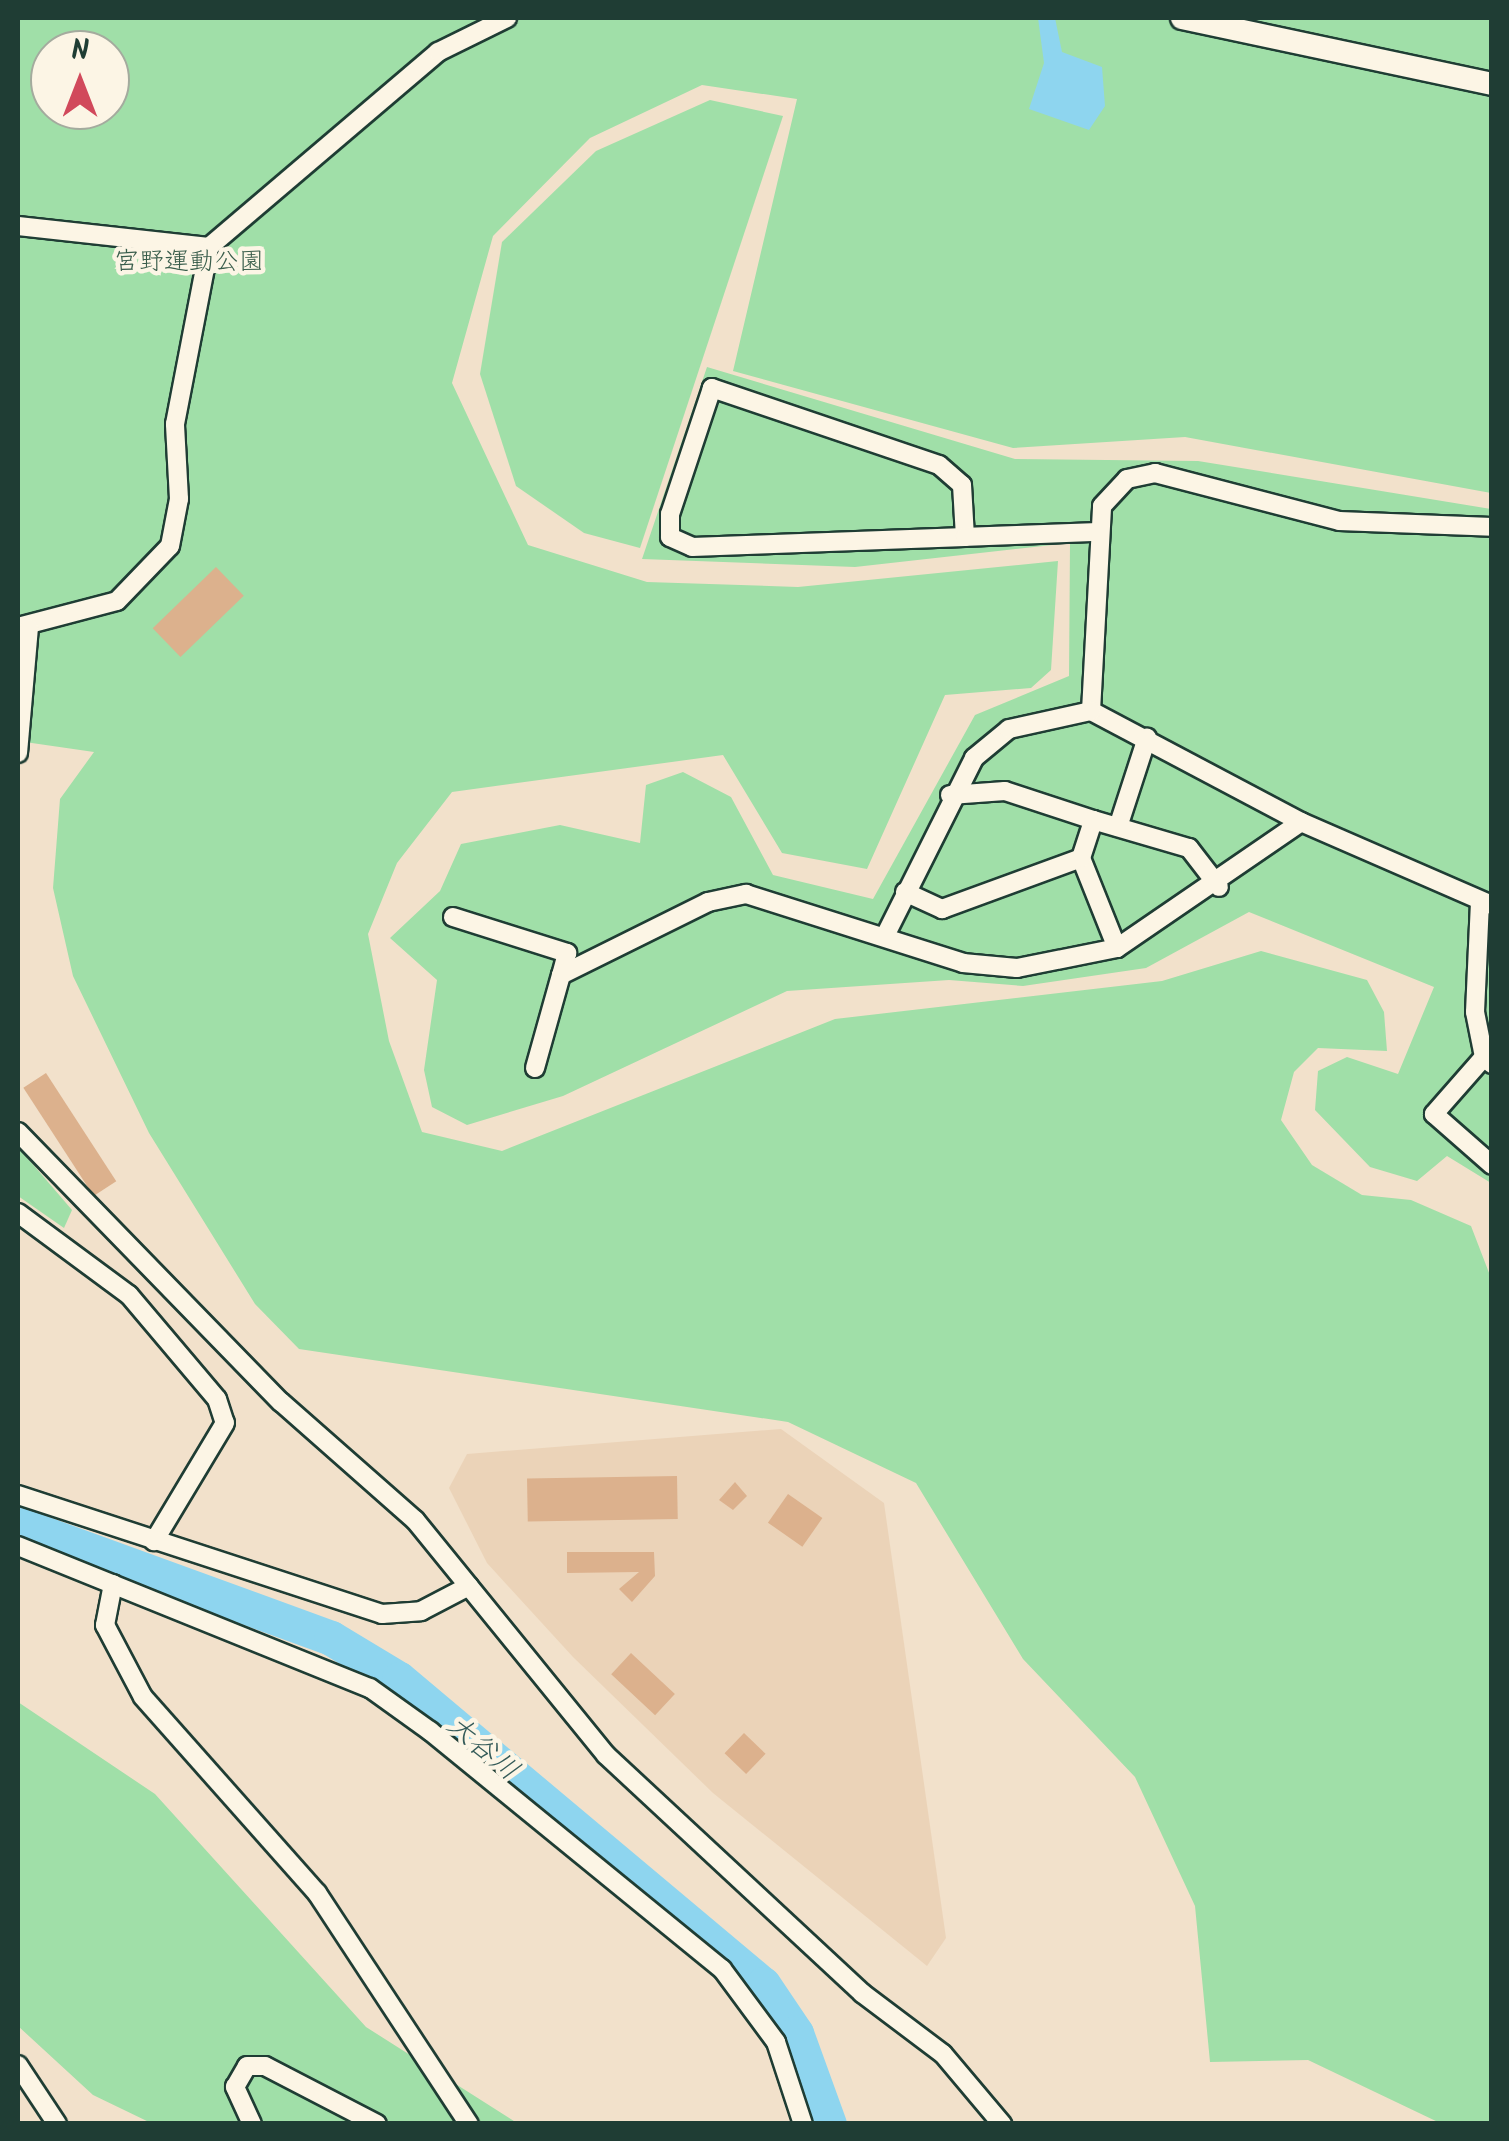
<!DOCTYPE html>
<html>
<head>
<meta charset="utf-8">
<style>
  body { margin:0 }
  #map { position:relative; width:1509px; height:2141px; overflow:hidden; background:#f2e1cb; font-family:Kalam,"Klee One",sans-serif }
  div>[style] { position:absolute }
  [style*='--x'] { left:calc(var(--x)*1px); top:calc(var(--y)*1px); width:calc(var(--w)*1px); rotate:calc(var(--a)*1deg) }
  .built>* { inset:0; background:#ebd3b8 }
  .green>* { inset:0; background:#a0dfa8 }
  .water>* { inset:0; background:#8ed5ef }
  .river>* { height:35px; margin:-17.5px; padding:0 17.5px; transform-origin:17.5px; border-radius:17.5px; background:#8ed5ef }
  .building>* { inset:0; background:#dcb18d; transform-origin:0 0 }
  .roads { filter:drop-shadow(2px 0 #1f3d34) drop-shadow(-2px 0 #1f3d34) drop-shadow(0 2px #1f3d34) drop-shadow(0 -2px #1f3d34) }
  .street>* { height:18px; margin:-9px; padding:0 9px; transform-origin:9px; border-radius:9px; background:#fcf5e5 }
  .secondary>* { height:22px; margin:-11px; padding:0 11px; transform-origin:11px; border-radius:11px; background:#fcf5e5 }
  span { translate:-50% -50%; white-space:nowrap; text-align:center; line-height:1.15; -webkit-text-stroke:9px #fcf5e5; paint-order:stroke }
  .park-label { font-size:25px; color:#395d4b }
  .water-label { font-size:28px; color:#355b59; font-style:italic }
  .frame { position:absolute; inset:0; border:20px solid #1f3d34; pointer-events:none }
  .north { position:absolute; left:30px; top:30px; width:100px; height:100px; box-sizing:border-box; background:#fcf5e5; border:2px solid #a4ab9e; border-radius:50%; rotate:0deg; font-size:28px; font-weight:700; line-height:40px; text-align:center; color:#1f3d34 }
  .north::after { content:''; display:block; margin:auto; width:35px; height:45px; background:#d1495b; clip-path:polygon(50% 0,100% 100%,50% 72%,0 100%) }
</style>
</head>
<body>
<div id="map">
  <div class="built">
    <div style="clip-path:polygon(781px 1429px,884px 1503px,946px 1938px,927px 1966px,713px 1793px,573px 1657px,487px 1563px,449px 1488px,467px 1454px)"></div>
  </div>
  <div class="green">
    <div style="clip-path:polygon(evenodd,18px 18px,1491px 18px,1491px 493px,1185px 437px,1013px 448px,733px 371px,797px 99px,702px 85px,590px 138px,493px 236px,452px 383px,528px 545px,647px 582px,798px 587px,1058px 561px,1051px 670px,1031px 688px,945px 695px,867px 869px,782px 853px,723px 755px,452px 792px,397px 863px,368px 934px,389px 1041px,422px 1132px,502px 1151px,835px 1019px,1162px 981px,1261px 951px,1367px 980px,1384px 1012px,1387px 1051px,1318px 1048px,1294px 1072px,1281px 1120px,1312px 1165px,1362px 1195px,1411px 1200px,1471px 1226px,1491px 1278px,1491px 2123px,1440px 2123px,1308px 2060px,1210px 2062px,1195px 1906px,1135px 1777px,1023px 1659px,916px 1483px,788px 1422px,299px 1349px,255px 1304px,149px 1133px,73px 976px,53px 888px,60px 799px,94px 752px,18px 741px,18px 18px,50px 50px,110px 50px,110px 110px,50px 110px,50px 50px)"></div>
    <div style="clip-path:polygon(710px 100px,783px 116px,640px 548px,584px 533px,516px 486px,480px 374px,502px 242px,596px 151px)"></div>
    <div style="clip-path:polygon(707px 367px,1015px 459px,1198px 461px,1491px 509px,1491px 1183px,1447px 1156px,1417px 1181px,1370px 1167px,1315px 1110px,1318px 1071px,1347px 1057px,1398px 1074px,1434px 987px,1249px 912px,1146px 968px,1023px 986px,949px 980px,787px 991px,563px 1096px,467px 1125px,432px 1107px,424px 1070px,437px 980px,390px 938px,440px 891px,461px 844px,560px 825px,640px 843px,646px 785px,683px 772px,731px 797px,773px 875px,873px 899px,975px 715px,1069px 676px,1070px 543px,855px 567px,642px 559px)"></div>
    <div style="clip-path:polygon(18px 1147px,72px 1210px,64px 1228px,18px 1196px)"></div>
    <div style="clip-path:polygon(18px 1702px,155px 1794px,366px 2027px,517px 2123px,151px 2123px,93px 2095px,18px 2026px)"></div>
  </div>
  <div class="water">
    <div style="clip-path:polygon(1038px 18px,1055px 18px,1062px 52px,1102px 67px,1105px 106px,1089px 130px,1029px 109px,1044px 63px)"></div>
  </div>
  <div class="river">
    <div style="--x:18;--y:1524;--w:333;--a:20"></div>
    <div style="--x:331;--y:1638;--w:79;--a:31.1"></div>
    <div style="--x:399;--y:1679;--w:475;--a:40"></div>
    <div style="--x:763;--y:1984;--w:59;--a:56"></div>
    <div style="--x:796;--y:2033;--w:97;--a:70.1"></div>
  </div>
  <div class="building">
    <div style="left:216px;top:567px;width:40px;height:88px;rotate:46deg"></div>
    <div style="left:46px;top:1073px;width:129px;height:27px;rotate:57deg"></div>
    <div style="left:677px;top:1476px;width:43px;height:150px;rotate:89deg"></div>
    <div style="clip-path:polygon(735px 1482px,747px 1496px,733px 1510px,719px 1500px)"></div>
    <div style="left:788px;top:1494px;width:42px;height:35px;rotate:35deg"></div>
    <div style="clip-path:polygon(567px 1552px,654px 1552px,655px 1576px,632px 1602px,619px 1589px,639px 1572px,567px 1573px)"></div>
    <div style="left:631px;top:1653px;width:60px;height:29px;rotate:43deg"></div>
    <div style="left:744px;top:1733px;width:30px;height:28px;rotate:44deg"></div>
  </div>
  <div class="roads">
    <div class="street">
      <div style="--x:18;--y:226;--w:192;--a:6.3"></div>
      <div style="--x:965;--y:537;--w:52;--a:-93.3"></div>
      <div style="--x:962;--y:485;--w:30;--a:-139"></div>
      <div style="--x:939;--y:465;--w:240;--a:-161.3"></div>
      <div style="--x:712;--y:388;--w:133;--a:108.4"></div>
      <div style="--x:670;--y:514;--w:23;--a:90"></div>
      <div style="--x:670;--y:537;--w:24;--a:24"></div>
      <div style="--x:692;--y:547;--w:273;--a:-2.1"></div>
      <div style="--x:965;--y:537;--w:131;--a:-2.2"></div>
      <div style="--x:18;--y:627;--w:102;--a:-14.7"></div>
      <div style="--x:117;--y:601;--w:76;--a:-46.1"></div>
      <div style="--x:170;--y:546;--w:48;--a:-79.2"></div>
      <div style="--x:179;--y:499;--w:75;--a:-93.1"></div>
      <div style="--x:175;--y:424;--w:180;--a:-79.1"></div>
      <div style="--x:209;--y:247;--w:301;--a:-40.4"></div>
      <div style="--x:438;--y:52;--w:77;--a:-26.2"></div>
      <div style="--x:18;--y:753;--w:125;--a:-85"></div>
      <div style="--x:950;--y:795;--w:55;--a:-4.2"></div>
      <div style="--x:1005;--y:791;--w:93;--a:18.2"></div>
      <div style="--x:1301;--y:822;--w:238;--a:-152.1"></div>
      <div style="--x:1091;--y:711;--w:205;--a:-86.9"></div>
      <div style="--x:1102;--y:506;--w:37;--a:-47"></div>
      <div style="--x:1127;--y:479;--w:29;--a:-12"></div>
      <div style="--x:1155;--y:473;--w:190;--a:14.6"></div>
      <div style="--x:1339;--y:521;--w:153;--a:2.2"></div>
      <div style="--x:1118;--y:827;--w:94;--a:-72"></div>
      <div style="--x:1081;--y:858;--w:97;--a:68.2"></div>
      <div style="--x:905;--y:892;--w:41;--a:24.7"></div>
      <div style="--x:942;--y:909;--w:148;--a:-20.1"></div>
      <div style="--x:1081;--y:858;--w:40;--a:-72"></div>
      <div style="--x:1093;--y:820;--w:100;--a:16.3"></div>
      <div style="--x:1189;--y:848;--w:49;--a:52.4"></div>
      <div style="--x:1480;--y:902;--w:110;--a:92.6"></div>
      <div style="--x:1475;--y:1012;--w:46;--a:78.7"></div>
      <div style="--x:1484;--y:1057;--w:8;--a:-14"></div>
      <div style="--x:453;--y:917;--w:120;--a:17.5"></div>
      <div style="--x:567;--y:953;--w:23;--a:105"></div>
      <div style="--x:886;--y:934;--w:197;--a:-63.4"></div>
      <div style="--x:974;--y:758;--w:45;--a:-39.6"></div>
      <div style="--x:1009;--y:729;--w:84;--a:-12.4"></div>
      <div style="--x:1492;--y:1064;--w:11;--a:-139"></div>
      <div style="--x:1484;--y:1057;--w:76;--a:131.3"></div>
      <div style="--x:1434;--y:1114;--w:77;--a:41.3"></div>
      <div style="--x:535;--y:1068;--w:97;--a:-74.4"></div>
      <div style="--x:561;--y:975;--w:164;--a:-26.4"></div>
      <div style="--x:708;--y:902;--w:39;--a:-12"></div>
      <div style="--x:746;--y:894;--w:228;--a:17.6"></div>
      <div style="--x:963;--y:963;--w:54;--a:5.3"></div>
      <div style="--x:1017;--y:968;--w:102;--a:-11.3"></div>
      <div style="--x:1117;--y:948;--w:223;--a:-34.4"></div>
      <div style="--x:1301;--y:822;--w:208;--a:23.5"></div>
      <div style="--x:18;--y:1132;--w:377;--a:45.8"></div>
      <div style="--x:281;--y:1402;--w:179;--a:41.4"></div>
      <div style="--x:415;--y:1520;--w:303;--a:50.9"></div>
      <div style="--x:606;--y:1755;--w:350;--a:42.9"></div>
      <div style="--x:862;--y:1993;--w:101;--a:37"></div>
      <div style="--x:943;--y:2054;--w:92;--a:49.9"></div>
      <div style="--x:18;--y:1213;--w:138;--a:36.5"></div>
      <div style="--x:129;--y:1295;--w:136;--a:49.8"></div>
      <div style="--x:217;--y:1399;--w:25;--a:72"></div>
      <div style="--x:225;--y:1423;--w:138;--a:121"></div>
      <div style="--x:18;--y:1495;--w:383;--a:18.1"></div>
      <div style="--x:382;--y:1614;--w:39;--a:-4"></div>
      <div style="--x:421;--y:1611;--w:54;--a:-27.5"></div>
      <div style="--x:18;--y:1546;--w:380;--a:22"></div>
      <div style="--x:370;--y:1688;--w:74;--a:35.6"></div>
      <div style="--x:430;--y:1731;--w:377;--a:39.2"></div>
      <div style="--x:722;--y:1969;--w:91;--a:53.5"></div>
      <div style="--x:776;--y:2042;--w:86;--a:71.8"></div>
      <div style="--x:113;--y:1584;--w:42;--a:101"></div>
      <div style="--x:105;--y:1625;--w:81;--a:62.2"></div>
      <div style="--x:143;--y:1697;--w:262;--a:48.4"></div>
      <div style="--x:317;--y:1893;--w:277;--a:56.7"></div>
      <div style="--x:18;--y:2065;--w:71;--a:56.5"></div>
      <div style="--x:252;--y:2124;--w:41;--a:-114.7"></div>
      <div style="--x:235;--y:2087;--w:24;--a:-60"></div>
      <div style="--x:247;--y:2066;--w:18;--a:0"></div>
      <div style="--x:265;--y:2066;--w:126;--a:27.4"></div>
    </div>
    <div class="secondary">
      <div style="--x:1182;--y:18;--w:317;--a:12"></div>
    </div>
  </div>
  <div class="park-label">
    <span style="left:189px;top:262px">宮野運動公園</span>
  </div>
  <div class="water-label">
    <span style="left:482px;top:1749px;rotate:40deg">大谷川</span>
  </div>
  <div class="frame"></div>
  <div class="north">N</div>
</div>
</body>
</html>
